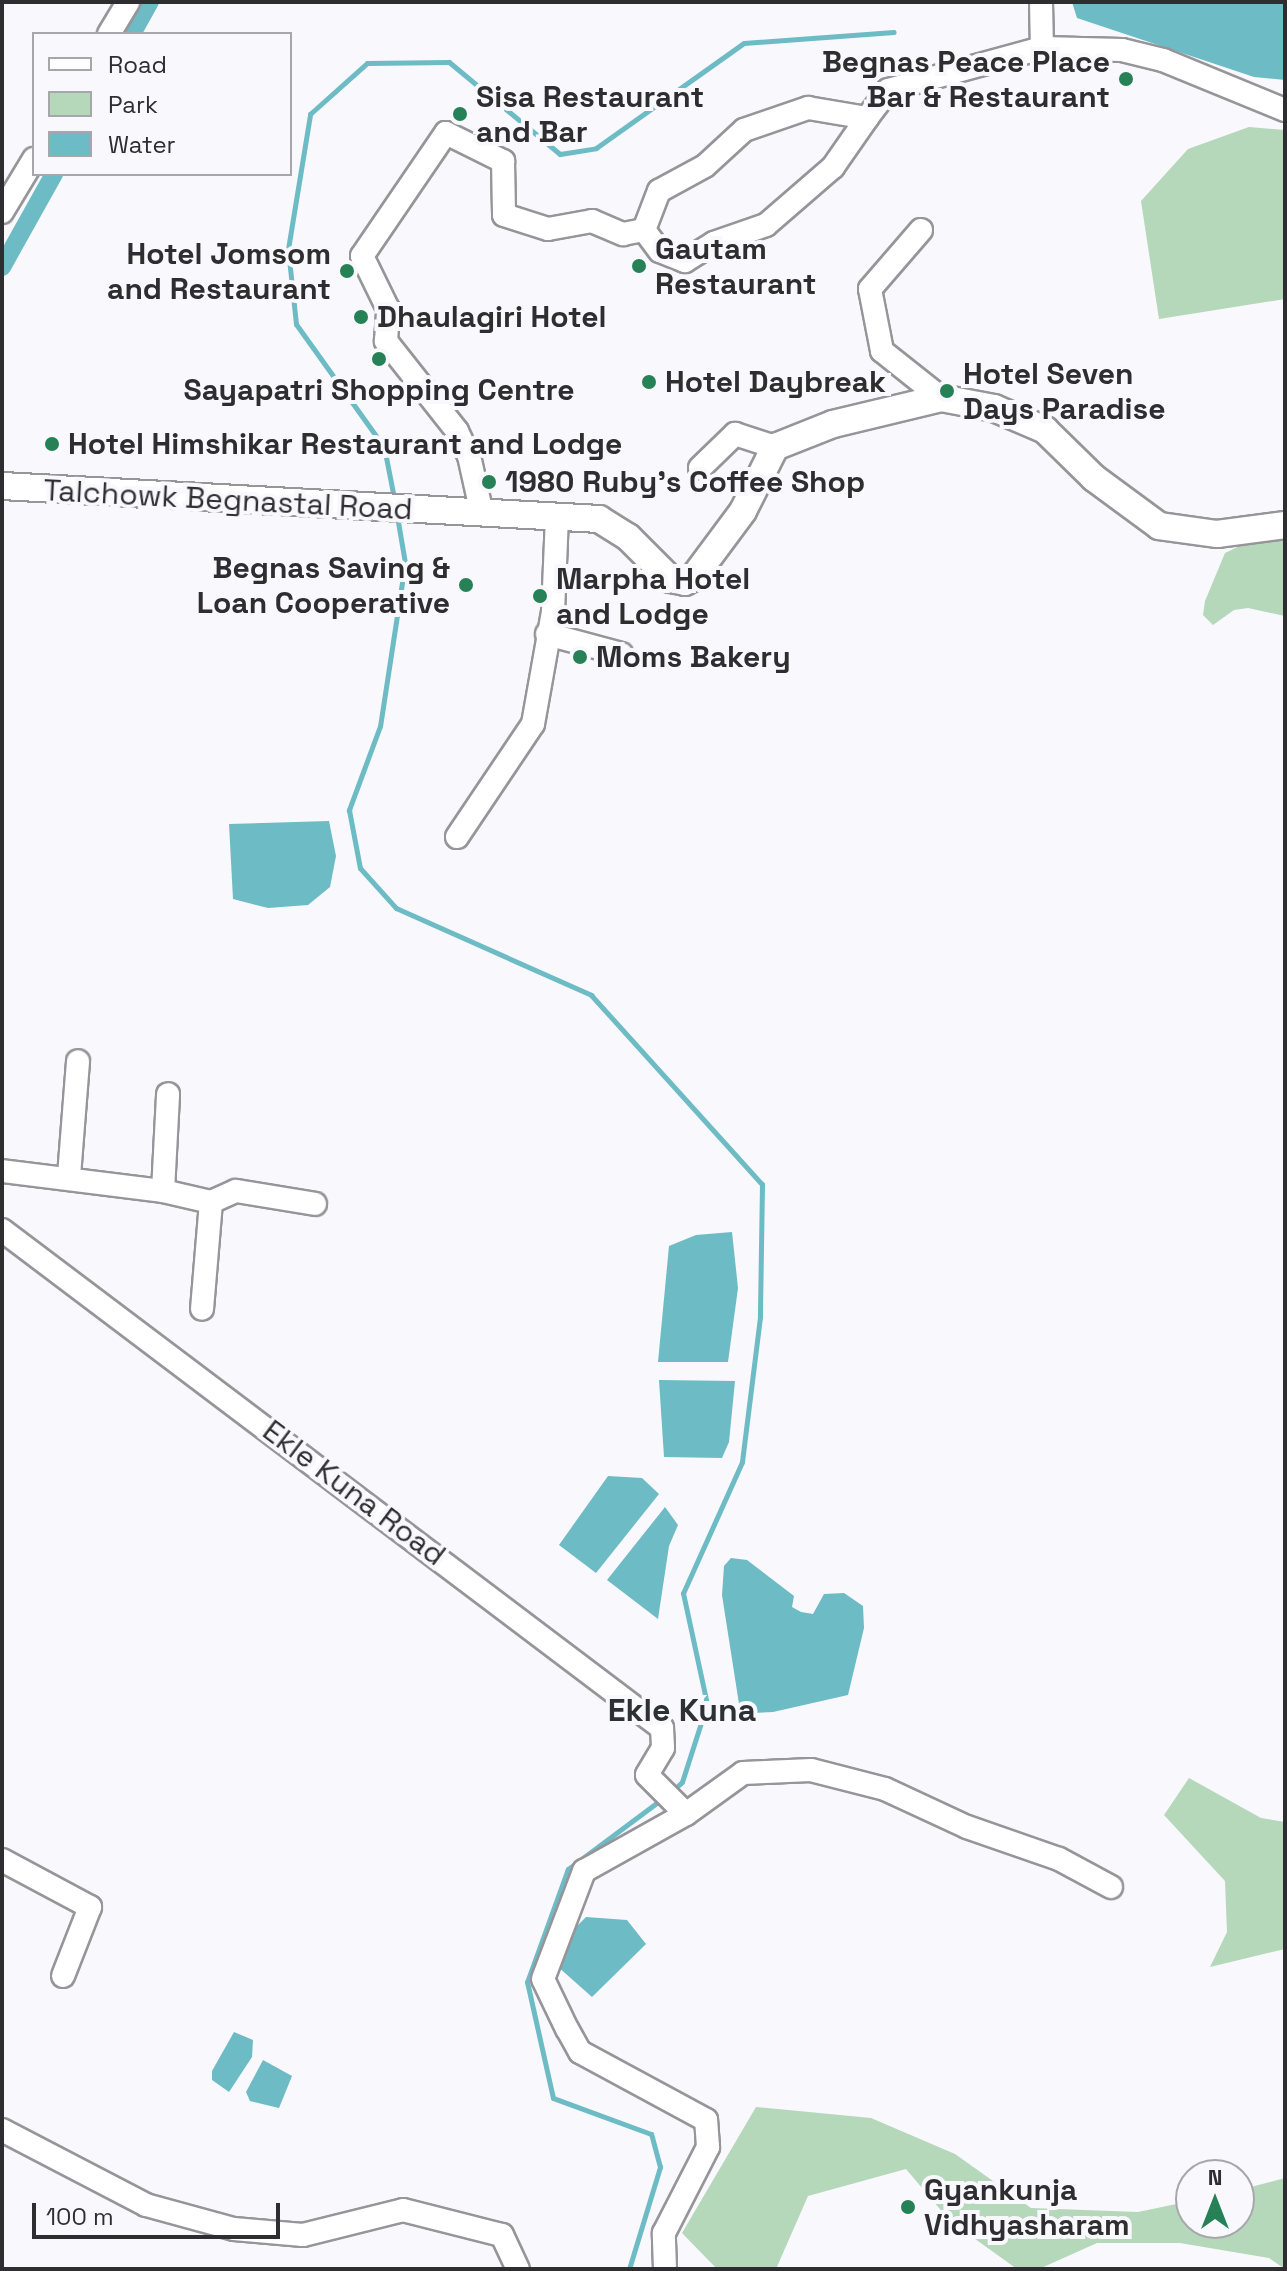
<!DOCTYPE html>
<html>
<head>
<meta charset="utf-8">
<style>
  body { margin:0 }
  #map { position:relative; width:1287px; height:2271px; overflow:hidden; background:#f8f8fd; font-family:"Space Grotesk",sans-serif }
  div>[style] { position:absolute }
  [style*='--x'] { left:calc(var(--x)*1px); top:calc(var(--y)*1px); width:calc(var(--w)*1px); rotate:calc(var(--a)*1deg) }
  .green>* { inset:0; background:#b5d7ba }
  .water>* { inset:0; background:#6dbbc4 }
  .stream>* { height:5px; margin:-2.5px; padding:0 2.5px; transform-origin:2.5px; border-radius:2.5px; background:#6dbbc4 }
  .canal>* { height:18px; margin:-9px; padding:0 9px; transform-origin:9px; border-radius:9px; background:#6dbbc4 }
  .roads { filter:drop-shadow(2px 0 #95959a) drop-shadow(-2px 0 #95959a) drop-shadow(0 2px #95959a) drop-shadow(0 -2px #95959a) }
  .minor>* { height:22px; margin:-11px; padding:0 11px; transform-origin:11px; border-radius:11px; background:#fff }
  .major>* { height:26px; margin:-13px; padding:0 13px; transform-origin:13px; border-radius:13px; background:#fff }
  .dots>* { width:22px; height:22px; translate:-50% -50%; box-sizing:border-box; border:4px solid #f8f8fd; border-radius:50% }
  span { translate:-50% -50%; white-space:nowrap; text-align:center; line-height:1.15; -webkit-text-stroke:8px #f8f8fd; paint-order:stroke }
  .poi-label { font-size:30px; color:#2e2e30; font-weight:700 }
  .right { translate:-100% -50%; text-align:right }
  .left { translate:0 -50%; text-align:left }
  .street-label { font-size:30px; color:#2e2e30 }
  .neighbourhood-label { font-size:32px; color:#2f3034; font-weight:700 }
  .frame { position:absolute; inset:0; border:4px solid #2e2e30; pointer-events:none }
  .legend { position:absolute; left:32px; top:32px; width:260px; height:144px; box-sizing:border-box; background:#f8f8fd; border:2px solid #a7a7ab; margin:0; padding:10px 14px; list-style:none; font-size:24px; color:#2e2e30 }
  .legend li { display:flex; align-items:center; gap:16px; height:40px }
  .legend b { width:40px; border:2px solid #a7a7ab }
  .north { position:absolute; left:1175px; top:2159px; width:80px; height:80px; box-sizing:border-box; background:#f8f8fd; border:2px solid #a7a7ab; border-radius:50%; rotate:0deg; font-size:22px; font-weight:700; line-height:32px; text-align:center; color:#2e2e30 }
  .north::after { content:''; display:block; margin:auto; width:28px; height:36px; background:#268157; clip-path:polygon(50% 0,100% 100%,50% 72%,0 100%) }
  .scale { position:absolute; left:32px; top:2203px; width:248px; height:36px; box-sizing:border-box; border:4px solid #2e2e30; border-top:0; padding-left:10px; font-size:24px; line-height:28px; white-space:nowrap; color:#2e2e30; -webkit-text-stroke:6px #f8f8fd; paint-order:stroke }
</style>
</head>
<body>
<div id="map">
  <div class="green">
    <div style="clip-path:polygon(1249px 127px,1285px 130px,1285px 299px,1159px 319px,1141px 201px,1188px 149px)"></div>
    <div style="clip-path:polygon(1285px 539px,1285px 616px,1248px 608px,1234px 610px,1213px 625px,1203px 615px,1205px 601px,1225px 553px,1250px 541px)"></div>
    <div style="clip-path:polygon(1189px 1778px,1261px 1818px,1285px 1822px,1285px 1949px,1210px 1967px,1227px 1932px,1225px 1881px,1164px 1815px)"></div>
    <div style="clip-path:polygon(756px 2107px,871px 2118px,955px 2154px,1031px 2208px,1138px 2212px,1191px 2201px,1191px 2223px,1239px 2223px,1239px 2190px,1285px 2178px,1285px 2269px,1269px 2258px,1180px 2243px,1097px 2243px,1039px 2269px,1017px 2269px,950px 2221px,906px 2169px,808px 2196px,776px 2269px,717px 2269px,682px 2233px)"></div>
  </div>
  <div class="water">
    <div style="clip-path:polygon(1072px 2px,1285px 2px,1285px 80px,1254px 77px,1077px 18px)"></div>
    <div style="clip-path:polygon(329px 821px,336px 856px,330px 887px,308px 905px,268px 908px,233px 899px,229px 824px)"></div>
    <div style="clip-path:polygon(732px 1232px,738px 1288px,728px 1362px,658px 1362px,669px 1246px,696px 1235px)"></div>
    <div style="clip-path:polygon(659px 1380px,735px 1381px,729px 1442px,722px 1458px,664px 1457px)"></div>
    <div style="clip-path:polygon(608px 1476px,642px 1478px,659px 1494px,596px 1573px,559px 1545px)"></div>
    <div style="clip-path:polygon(665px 1507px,678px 1525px,669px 1546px,658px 1619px,607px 1580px)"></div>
    <div style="clip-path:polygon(731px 1558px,747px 1560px,794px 1596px,792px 1607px,801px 1612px,813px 1614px,824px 1594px,844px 1593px,863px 1606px,864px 1628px,848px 1695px,773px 1712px,750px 1713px,739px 1704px,722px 1595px,724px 1566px)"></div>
    <div style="clip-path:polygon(586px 1917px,627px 1920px,646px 1944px,592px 1997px,557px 1966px,566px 1937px)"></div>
    <div style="clip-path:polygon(234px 2032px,253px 2040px,252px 2057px,229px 2092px,212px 2080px,212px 2071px)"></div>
    <div style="clip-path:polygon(263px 2060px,292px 2076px,279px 2108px,250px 2101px,246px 2092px)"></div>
  </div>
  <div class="stream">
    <div style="--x:394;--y:498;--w:52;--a:-101.1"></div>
    <div style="--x:384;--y:447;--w:151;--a:-125.6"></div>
    <div style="--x:296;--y:324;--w:75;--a:-96.1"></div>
    <div style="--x:288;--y:249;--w:137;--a:-80.7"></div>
    <div style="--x:310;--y:114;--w:76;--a:-41.8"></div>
    <div style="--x:367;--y:63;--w:82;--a:-0.7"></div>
    <div style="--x:449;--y:62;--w:144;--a:39.7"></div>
    <div style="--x:560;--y:154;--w:36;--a:-9"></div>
    <div style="--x:596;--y:148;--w:181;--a:-35.4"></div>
    <div style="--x:744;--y:43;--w:150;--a:-4.2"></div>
    <div style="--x:397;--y:516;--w:48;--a:80.3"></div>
    <div style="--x:405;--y:563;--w:165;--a:98.7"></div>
    <div style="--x:380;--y:726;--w:90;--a:110.3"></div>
    <div style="--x:349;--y:810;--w:59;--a:79.3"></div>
    <div style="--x:360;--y:868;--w:54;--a:48"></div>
    <div style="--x:396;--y:908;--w:214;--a:24"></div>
    <div style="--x:591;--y:995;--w:255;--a:47.9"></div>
    <div style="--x:762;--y:1184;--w:133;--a:90.9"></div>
    <div style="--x:760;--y:1317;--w:146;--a:97.1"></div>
    <div style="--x:742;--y:1462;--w:144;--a:114.2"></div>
    <div style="--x:683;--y:1593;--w:114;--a:77.8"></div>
    <div style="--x:707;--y:1704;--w:82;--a:107.8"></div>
    <div style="--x:682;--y:1782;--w:12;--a:138"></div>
    <div style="--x:629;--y:2269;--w:107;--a:-73.1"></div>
    <div style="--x:660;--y:2167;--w:34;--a:-105"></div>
    <div style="--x:651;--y:2134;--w:104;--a:-159.8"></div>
    <div style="--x:553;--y:2098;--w:119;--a:-102.6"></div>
    <div style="--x:527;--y:1982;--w:120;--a:-70.1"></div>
    <div style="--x:568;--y:1869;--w:117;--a:-36.7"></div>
  </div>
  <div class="canal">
    <div style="--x:132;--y:34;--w:37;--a:-61"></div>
    <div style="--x:2;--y:267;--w:107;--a:-60.8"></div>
  </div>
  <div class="roads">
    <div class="minor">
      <div style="--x:1041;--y:2;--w:46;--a:88.8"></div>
      <div style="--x:109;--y:34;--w:37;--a:-59"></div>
      <div style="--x:2;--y:212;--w:62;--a:-58.9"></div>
      <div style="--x:644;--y:230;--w:26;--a:53"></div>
      <div style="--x:660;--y:251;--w:27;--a:22"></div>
      <div style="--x:685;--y:261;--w:34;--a:-32"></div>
      <div style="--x:714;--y:243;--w:55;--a:-19.1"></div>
      <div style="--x:766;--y:225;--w:89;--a:-40.9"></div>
      <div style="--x:833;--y:167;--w:60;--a:-55.2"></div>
      <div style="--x:921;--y:230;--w:78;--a:130.8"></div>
      <div style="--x:870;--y:289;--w:63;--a:79"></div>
      <div style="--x:882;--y:351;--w:75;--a:38.5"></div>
      <div style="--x:700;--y:468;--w:49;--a:-44.2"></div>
      <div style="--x:735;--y:434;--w:42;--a:18"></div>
      <div style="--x:482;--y:514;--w:59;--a:-102.6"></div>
      <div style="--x:469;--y:456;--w:28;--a:-116"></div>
      <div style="--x:457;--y:431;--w:115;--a:-128.3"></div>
      <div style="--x:386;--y:341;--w:32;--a:-86"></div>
      <div style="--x:388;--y:309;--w:59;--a:-116.1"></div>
      <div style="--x:362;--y:256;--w:149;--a:-55.7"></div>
      <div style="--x:446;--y:133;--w:64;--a:26.2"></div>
      <div style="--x:503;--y:161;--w:54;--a:88.9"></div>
      <div style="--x:504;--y:215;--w:46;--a:17.7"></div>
      <div style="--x:548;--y:229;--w:45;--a:-10.3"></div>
      <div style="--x:592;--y:221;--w:34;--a:23"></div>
      <div style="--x:623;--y:234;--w:21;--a:-11"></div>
      <div style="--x:644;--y:230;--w:42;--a:-69"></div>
      <div style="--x:659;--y:191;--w:52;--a:-28.5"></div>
      <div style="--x:705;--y:166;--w:53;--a:-42.7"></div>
      <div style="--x:744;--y:130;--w:68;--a:-19"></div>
      <div style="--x:808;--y:108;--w:60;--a:9.6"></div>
      <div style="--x:867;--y:118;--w:35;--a:-53"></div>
      <div style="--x:888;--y:90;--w:160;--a:-15.3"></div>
      <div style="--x:1042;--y:48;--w:80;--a:1.4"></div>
      <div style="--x:1122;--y:50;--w:42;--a:13.7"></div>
      <div style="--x:1163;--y:60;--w:132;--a:22.3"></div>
      <div style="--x:547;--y:634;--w:77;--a:15.1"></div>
      <div style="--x:457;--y:837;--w:136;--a:-56.1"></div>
      <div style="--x:533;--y:724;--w:114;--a:-79.9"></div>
      <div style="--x:553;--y:612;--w:94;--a:-87.6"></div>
      <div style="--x:2;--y:1171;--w:162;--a:7.1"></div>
      <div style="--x:163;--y:1191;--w:97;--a:-87"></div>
      <div style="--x:69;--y:1176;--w:115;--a:-85.5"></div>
      <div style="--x:163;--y:1191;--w:49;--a:12.9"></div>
      <div style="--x:211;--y:1202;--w:107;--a:94.8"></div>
      <div style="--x:211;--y:1202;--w:27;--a:-24"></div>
      <div style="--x:236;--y:1191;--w:80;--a:9.3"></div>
      <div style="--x:2;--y:1230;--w:827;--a:37.04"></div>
      <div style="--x:662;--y:1728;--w:20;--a:87"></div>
      <div style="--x:663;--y:1748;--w:31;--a:121"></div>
      <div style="--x:647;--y:1775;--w:55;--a:45"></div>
      <div style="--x:2;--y:1860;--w:100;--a:28.1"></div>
      <div style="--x:90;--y:1907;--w:74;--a:111.4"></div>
      <div style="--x:2;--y:2130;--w:162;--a:27.5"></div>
      <div style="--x:146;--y:2205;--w:91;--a:15.3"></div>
      <div style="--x:234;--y:2229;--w:69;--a:5"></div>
      <div style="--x:303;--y:2235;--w:103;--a:-14"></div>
      <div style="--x:403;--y:2210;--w:102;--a:14.2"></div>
      <div style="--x:502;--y:2235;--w:38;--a:65"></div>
      <div style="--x:665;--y:2269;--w:36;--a:-92"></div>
      <div style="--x:664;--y:2233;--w:97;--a:-62.9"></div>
      <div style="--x:708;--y:2147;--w:27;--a:-94"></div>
      <div style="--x:706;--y:2120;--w:143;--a:-151.6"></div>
      <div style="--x:580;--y:2052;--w:26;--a:-119"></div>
      <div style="--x:567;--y:2029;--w:55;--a:-115.6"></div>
      <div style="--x:543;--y:1979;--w:116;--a:-69.2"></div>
      <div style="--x:584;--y:1871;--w:117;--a:-29.2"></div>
      <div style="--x:686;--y:1814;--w:70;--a:-35.7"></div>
      <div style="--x:743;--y:1773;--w:68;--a:-2.5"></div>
      <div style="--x:811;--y:1770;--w:76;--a:14.4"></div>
      <div style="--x:885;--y:1789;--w:90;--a:24.9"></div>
      <div style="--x:967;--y:1827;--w:97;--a:19.2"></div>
      <div style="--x:1059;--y:1859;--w:59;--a:28.3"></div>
    </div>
    <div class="major">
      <div style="--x:2;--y:486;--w:598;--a:3.16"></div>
      <div style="--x:599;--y:519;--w:34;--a:32"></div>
      <div style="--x:628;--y:537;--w:59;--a:45"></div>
      <div style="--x:670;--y:579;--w:15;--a:11"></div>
      <div style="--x:685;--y:582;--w:10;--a:-29"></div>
      <div style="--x:694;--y:577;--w:82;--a:-53.4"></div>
      <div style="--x:743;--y:511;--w:72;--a:-63.4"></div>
      <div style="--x:775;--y:447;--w:62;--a:-21.6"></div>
      <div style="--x:833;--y:424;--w:111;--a:-13.5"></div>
      <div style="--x:941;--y:398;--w:54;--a:10.7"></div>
      <div style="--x:994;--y:408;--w:56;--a:23.3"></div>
      <div style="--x:1045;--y:430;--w:69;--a:44.4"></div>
      <div style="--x:1094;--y:478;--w:81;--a:36.4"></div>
      <div style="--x:1159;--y:526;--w:59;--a:7.9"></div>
      <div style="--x:1217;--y:534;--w:69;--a:-7.5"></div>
    </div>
  </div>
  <div class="dots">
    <div style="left:1126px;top:79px;background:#268157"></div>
    <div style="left:460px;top:114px;background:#268157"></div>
    <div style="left:639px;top:266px;background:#268157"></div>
    <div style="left:347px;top:271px;background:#268157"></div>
    <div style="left:361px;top:317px;background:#268157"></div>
    <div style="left:379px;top:359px;background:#268157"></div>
    <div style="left:649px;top:382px;background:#268157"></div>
    <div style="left:947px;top:391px;background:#268157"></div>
    <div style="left:52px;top:444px;background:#268157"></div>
    <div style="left:489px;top:482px;background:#268157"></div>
    <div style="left:466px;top:585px;background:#268157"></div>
    <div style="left:540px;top:596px;background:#268157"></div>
    <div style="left:580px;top:657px;background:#268157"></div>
    <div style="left:908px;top:2207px;background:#268157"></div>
  </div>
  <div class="poi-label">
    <span class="right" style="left:1110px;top:79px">Begnas Peace Place<br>Bar &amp; Restaurant</span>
    <span class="left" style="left:476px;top:114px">Sisa Restaurant<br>and Bar</span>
    <span class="left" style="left:655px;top:266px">Gautam<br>Restaurant</span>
    <span class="right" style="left:331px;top:271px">Hotel Jomsom<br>and Restaurant</span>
    <span class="left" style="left:377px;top:317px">Dhaulagiri Hotel</span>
    <span class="left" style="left:963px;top:391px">Hotel Seven<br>Days Paradise</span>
    <span class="left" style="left:665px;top:382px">Hotel Daybreak</span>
    <span style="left:379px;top:390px">Sayapatri Shopping Centre</span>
    <span class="left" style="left:68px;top:444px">Hotel Himshikar Restaurant and Lodge</span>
    <span class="left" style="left:505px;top:482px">1980 Ruby's Coffee Shop</span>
    <span class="right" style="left:450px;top:585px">Begnas Saving &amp;<br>Loan Cooperative</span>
    <span class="left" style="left:556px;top:596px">Marpha Hotel<br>and Lodge</span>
    <span class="left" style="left:596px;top:657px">Moms Bakery</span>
    <span class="left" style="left:924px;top:2207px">Gyankunja<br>Vidhyasharam</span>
  </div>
  <div class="street-label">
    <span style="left:228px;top:500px;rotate:3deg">Talchowk Begnastal Road</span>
    <span style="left:354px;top:1493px;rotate:37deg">Ekle Kuna Road</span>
  </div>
  <div class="neighbourhood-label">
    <span style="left:682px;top:1710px">Ekle Kuna</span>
  </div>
  <div class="frame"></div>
  <ul class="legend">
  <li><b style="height:10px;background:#fff"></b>Road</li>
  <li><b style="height:22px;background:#b5d7ba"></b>Park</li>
  <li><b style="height:22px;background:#6dbbc4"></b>Water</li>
  </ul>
  <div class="north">N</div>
  <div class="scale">100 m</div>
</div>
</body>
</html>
